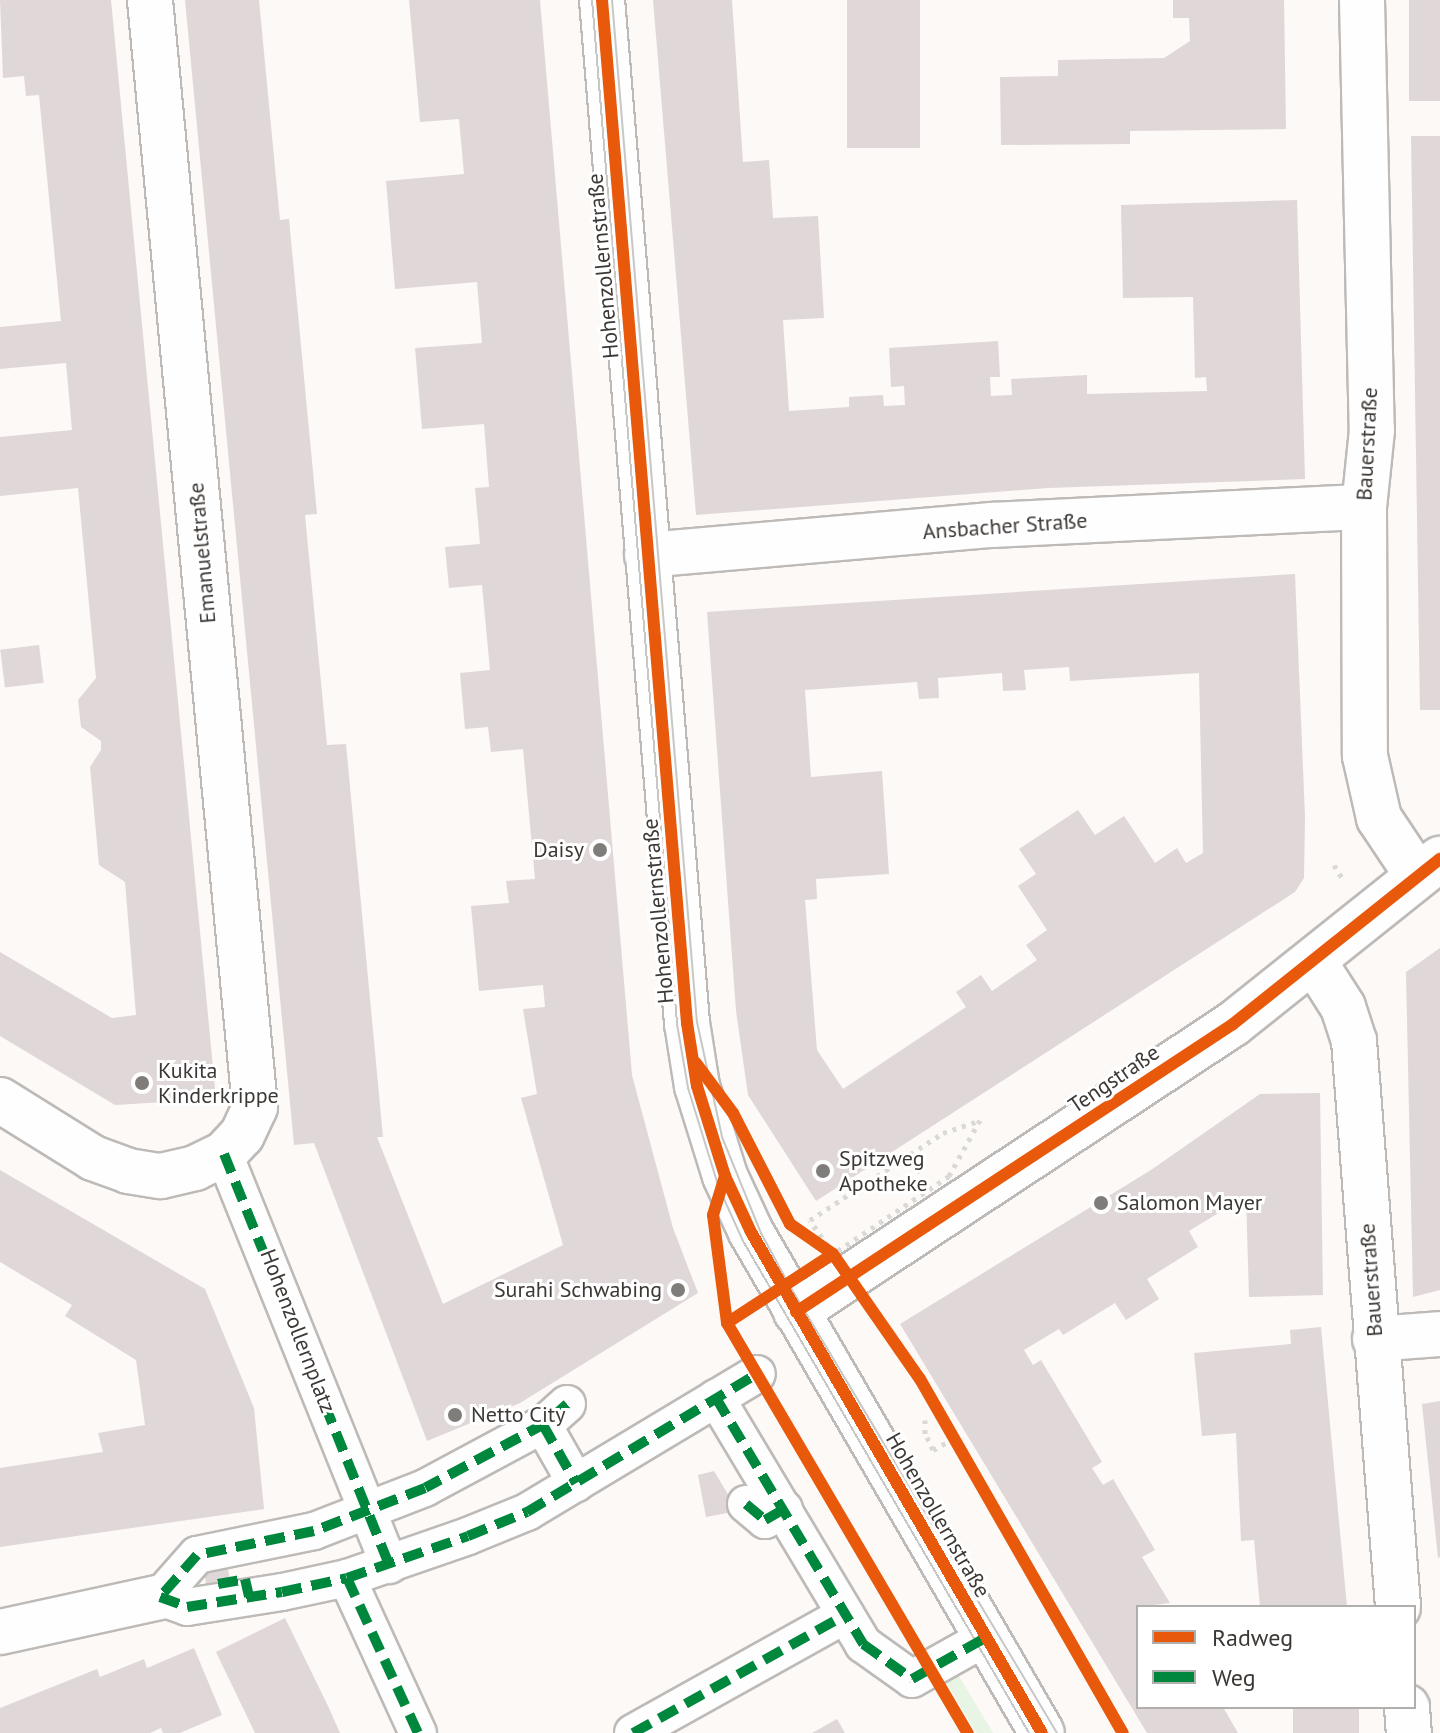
<!DOCTYPE html>
<html>
<head>
<meta charset="utf-8">
<style>
  body { margin:0 }
  #map { position:relative; width:1440px; height:1733px; overflow:hidden; background:#fcf9f6; font-family:"PT Sans",sans-serif }
  div>[style] { position:absolute }
  [style*='--x'] { left:calc(var(--x)*1px); top:calc(var(--y)*1px); width:calc(var(--w)*1px); rotate:calc(var(--a)*1deg) }
  .green>* { inset:0; background:#e8f5e4; transform-origin:0 0 }
  .building>* { inset:0; background:#e0d7d9; transform-origin:0 0 }
  .path>* { height:5px; margin-top:-2.5px; transform-origin:0; background:repeating-linear-gradient(90deg,#d9d9d7 0 4px,transparent 0 10px) }
  .roads { filter:drop-shadow(2px 0 #bdbab7) drop-shadow(-2px 0 #bdbab7) drop-shadow(0 2px #bdbab7) drop-shadow(0 -2px #bdbab7) }
  .pedestrian>* { height:36px; margin:-18px; padding:0 18px; transform-origin:18px; border-radius:18px; background:#fffefe }
  .minor>* { height:44px; margin:-22px; padding:0 22px; transform-origin:22px; border-radius:22px; background:#fffefe }
  .tertiary>* { height:44px; margin:-22px; padding:0 22px; transform-origin:22px; border-radius:22px; background:#fffefe }
  .tram>* { height:2px; margin:-1px; padding:0 1px; transform-origin:1px; border-radius:1px; background:#c7c7c6 }
  .quiet>* { height:10px; margin-top:-5px; transform-origin:0; background:repeating-linear-gradient(90deg,#00873e 0 20px,transparent 0 30px) }
  .cycleway>* { height:12px; margin:-6px; padding:0 6px; transform-origin:6px; border-radius:6px; background:#e8590c }
  .dots>* { width:22px; height:22px; translate:-50% -50%; box-sizing:border-box; border:4px solid #fff; border-radius:50% }
  span { translate:-50% -50%; white-space:nowrap; text-align:center; line-height:1.15; -webkit-text-stroke:6px #fff; paint-order:stroke }
  .street-label { font-size:22px; color:#3c3835 }
  .poi-label { font-size:22px; color:#3c3835 }
  .right { translate:-100% -50%; text-align:right }
  .left { translate:0 -50%; text-align:left }
  .legend { position:absolute; left:1136px; top:1605px; width:280px; height:104px; box-sizing:border-box; background:#fff; border:2px solid #b1afae; margin:0; padding:10px 14px; list-style:none; font-size:24px; color:#3c3835 }
  .legend li { display:flex; align-items:center; gap:16px; height:40px }
  .legend b { width:40px; border:2px solid #b1afae }
</style>
</head>
<body>
<div id="map">
  <div class="green">
    <div style="left:957px;top:1673px;width:70px;height:14px;rotate:59deg"></div>
  </div>
  <div class="building">
    <div style="clip-path:polygon(0 0,111px 0,216px 1099px,115px 1105px,0 1036px,0 952px,112px 1018px,136px 1015px,125px 882px,99px 865px,90px 767px,101px 750px,101px 741px,81px 727px,78px 700px,96px 678px,78px 488px,0 496px,0 437px,72px 430px,66px 363px,0 369px,0 327px,61px 321px,39px 95px,26px 96px,24px 76px,3px 78px)"></div>
    <div style="clip-path:polygon(185px 0,259px 0,280px 220px,289px 219px,317px 514px,305px 515px,327px 745px,346px 744px,383px 1137px,377px 1137px,443px 1304px,563px 1245px,521px 1098px,537px 1094px,523px 1009px,545px 1007px,543px 985px,479px 991px,471px 906px,509px 903px,506px 881px,535px 879px,523px 749px,491px 752px,488px 727px,465px 729px,460px 673px,490px 670px,482px 585px,449px 588px,445px 547px,480px 544px,475px 488px,489px 487px,484px 424px,422px 429px,415px 348px,482px 343px,477px 282px,395px 289px,386px 181px,464px 174px,459px 119px,420px 122px,409px 0,540px 0,632px 1075px,673px 1228px,698px 1293px,520px 1403px,427px 1441px,314px 1143px,294px 1145px)"></div>
    <div style="clip-path:polygon(653px 0,732px 0,743px 162px,769px 160px,773px 218px,818px 216px,824px 318px,783px 320px,789px 411px,849px 407px,849px 397px,883px 395px,884px 406px,905px 405px,904px 386px,891px 387px,889px 348px,998px 341px,1000px 377px,990px 377px,991px 396px,1012px 395px,1011px 379px,1087px 375px,1087px 394px,1207px 391px,1206px 377px,1195px 378px,1193px 297px,1123px 298px,1121px 205px,1297px 200px,1305px 479px,1048px 488px,696px 515px)"></div>
    <div style="left:847px;top:0;width:73px;height:148px"></div>
    <div style="clip-path:polygon(1173px 0,1284px 0,1286px 129px,1130px 131px,1130px 144px,1001px 145px,1000px 77px,1058px 76px,1058px 60px,1164px 58px,1190px 41px,1189px 18px,1173px 18px)"></div>
    <div style="left:1409px;top:0;width:31px;height:101px"></div>
    <div style="clip-path:polygon(1411px 136px,1440px 136px,1440px 710px,1420px 710px)"></div>
    <div style="clip-path:polygon(evenodd,1295px 574px,1305px 817px,1304px 878px,1295px 892px,816px 1201px,748px 1095px,736px 1011px,707px 612px,1295px 574px,1069px 667px,1070px 681px,1199px 673px,1203px 853px,1186px 863px,1177px 848px,1155px 863px,1124px 816px,1095px 835px,1078px 810px,1019px 849px,1036px 874px,1018px 886px,1047px 930px,1026px 945px,1037px 960px,992px 991px,981px 975px,956px 992px,966px 1007px,843px 1089px,817px 1050px,805px 900px,817px 899px,816px 879px,889px 874px,882px 771px,811px 777px,805px 690px,917px 682px,919px 699px,939px 698px,938px 678px,1002px 673px,1003px 691px,1026px 690px,1024px 670px,1069px 667px)"></div>
    <div style="left:39px;top:645px;width:38px;height:39px;rotate:83deg"></div>
    <div style="clip-path:polygon(1440px 948px,1440px 1290px,1413px 1297px,1406px 972px)"></div>
    <div style="clip-path:polygon(1320px 1093px,1323px 1295px,1249px 1297px,1246px 1196px,1189px 1231px,1198px 1247px,1147px 1279px,1159px 1299px,1126px 1320px,1115px 1303px,1063px 1335px,1059px 1329px,1024px 1350px,1033px 1365px,1041px 1360px,1102px 1462px,1092px 1468px,1103px 1485px,1113px 1479px,1155px 1550px,1142px 1557px,1170px 1603px,1138px 1607px,1138px 1707px,1223px 1707px,1238px 1733px,1147px 1733px,900px 1324px,1151px 1170px,1260px 1094px)"></div>
    <div style="clip-path:polygon(0 1170px,205px 1289px,254px 1408px,264px 1509px,0 1547px,0 1468px,103px 1452px,98px 1433px,145px 1425px,136px 1360px,65px 1316px,72px 1305px,0 1262px)"></div>
    <div style="clip-path:polygon(1321px 1327px,1347px 1607px,1260px 1607px,1254px 1540px,1241px 1541px,1236px 1433px,1202px 1436px,1194px 1353px,1291px 1344px,1290px 1330px)"></div>
    <div style="clip-path:polygon(1440px 1401px,1440px 1557px,1438px 1558px,1422px 1404px)"></div>
    <div style="clip-path:polygon(714px 1471px,738px 1511px,706px 1517px,698px 1475px)"></div>
    <div style="left:228px;top:1568px;width:27px;height:24px;rotate:82deg"></div>
    <div style="clip-path:polygon(285px 1618px,328px 1706px,340px 1733px,255px 1733px,216px 1652px)"></div>
    <div style="clip-path:polygon(194px 1648px,222px 1715px,180px 1733px,163px 1733px,161px 1728px,150px 1733px,0 1733px,0 1708px,97px 1669px,100px 1677px,144px 1659px,147px 1668px)"></div>
    <div style="left:1293px;top:1707px;width:66px;height:26px"></div>
    <div style="clip-path:polygon(837px 1719px,845px 1733px,812px 1733px)"></div>
  </div>
  <div class="path">
    <div style="--x:1334;--y:865;--w:19;--a:58"></div>
    <div style="--x:980;--y:1120;--w:64;--a:119"></div>
    <div style="--x:949;--y:1176;--w:140;--a:146.1"></div>
    <div style="--x:833;--y:1254;--w:41;--a:-124.1"></div>
    <div style="--x:810;--y:1220;--w:159;--a:-33.2"></div>
    <div style="--x:943;--y:1133;--w:39;--a:-19"></div>
    <div style="--x:909;--y:1177;--w:14;--a:-34"></div>
    <div style="--x:921;--y:1169;--w:19;--a:-122"></div>
    <div style="--x:925;--y:1420;--w:15;--a:90"></div>
    <div style="--x:927;--y:1437;--w:14;--a:65"></div>
    <div style="--x:933;--y:1450;--w:25;--a:-29"></div>
  </div>
  <div class="roads">
    <div class="pedestrian">
      <div style="--x:224;--y:1154;--w:443;--a:68.1"></div>
      <div style="--x:716;--y:1398;--w:287;--a:59.1"></div>
      <div style="--x:863;--y:1644;--w:60;--a:35.5"></div>
      <div style="--x:912;--y:1679;--w:84;--a:-29.3"></div>
      <div style="--x:567;--y:1404;--w:28;--a:138"></div>
      <div style="--x:546;--y:1423;--w:137;--a:151.8"></div>
      <div style="--x:425;--y:1488;--w:119;--a:158.8"></div>
      <div style="--x:314;--y:1531;--w:119;--a:168.4"></div>
      <div style="--x:197;--y:1555;--w:56;--a:131.4"></div>
      <div style="--x:160;--y:1597;--w:29;--a:20"></div>
      <div style="--x:187;--y:1607;--w:96;--a:-9"></div>
      <div style="--x:282;--y:1592;--w:66;--a:-12.2"></div>
      <div style="--x:347;--y:1578;--w:128;--a:-19.1"></div>
      <div style="--x:468;--y:1536;--w:64;--a:-22.1"></div>
      <div style="--x:527;--y:1512;--w:268;--a:-31"></div>
      <div style="--x:543;--y:1425;--w:67;--a:60.4"></div>
      <div style="--x:746;--y:1504;--w:25;--a:40"></div>
      <div style="--x:765;--y:1520;--w:22;--a:-30"></div>
      <div style="--x:347;--y:1578;--w:170;--a:65.4"></div>
      <div style="--x:633;--y:1733;--w:243;--a:-29.1"></div>
    </div>
    <div class="minor">
      <div style="--x:1362;--y:0;--w:430;--a:88.7"></div>
      <div style="--x:1372;--y:430;--w:77;--a:95.9"></div>
      <div style="--x:1364;--y:507;--w:249;--a:89.8"></div>
      <div style="--x:1365;--y:756;--w:64;--a:77.3"></div>
      <div style="--x:1379;--y:818;--w:69;--a:56.3"></div>
      <div style="--x:647;--y:555;--w:347;--a:-5"></div>
      <div style="--x:993;--y:525;--w:371;--a:-2.8"></div>
      <div style="--x:1315;--y:963;--w:52;--a:57.5"></div>
      <div style="--x:1343;--y:1007;--w:36;--a:72"></div>
      <div style="--x:1354;--y:1041;--w:568;--a:85.55"></div>
      <div style="--x:0;--y:1100;--w:110;--a:31.9"></div>
      <div style="--x:93;--y:1158;--w:37;--a:20"></div>
      <div style="--x:128;--y:1171;--w:33;--a:9"></div>
      <div style="--x:161;--y:1176;--w:35;--a:-13"></div>
      <div style="--x:195;--y:1168;--w:32;--a:-26"></div>
      <div style="--x:224;--y:1154;--w:26;--a:-47"></div>
      <div style="--x:242;--y:1135;--w:31;--a:-65"></div>
      <div style="--x:255;--y:1107;--w:1112;--a:-95.42"></div>
      <div style="--x:796;--y:1312;--w:523;--a:-33.39"></div>
      <div style="--x:1233;--y:1024;--w:265;--a:-38.6"></div>
      <div style="--x:1375;--y:1339;--w:65;--a:-4.4"></div>
      <div style="--x:0;--y:1632;--w:164;--a:-12.3"></div>
      <div style="--x:1407;--y:1707;--w:26;--a:86"></div>
    </div>
    <div class="tertiary">
      <div style="--x:602;--y:0;--w:1027;--a:85.25"></div>
      <div style="--x:687;--y:1023;--w:64;--a:81"></div>
      <div style="--x:697;--y:1086;--w:94;--a:72.7"></div>
      <div style="--x:725;--y:1176;--w:62;--a:65.1"></div>
      <div style="--x:751;--y:1232;--w:579;--a:59.85"></div>
    </div>
  </div>
  <div class="tram">
    <div style="--x:592;--y:0;--w:1028;--a:85.25"></div>
    <div style="--x:677;--y:1024;--w:65;--a:80.2"></div>
    <div style="--x:688;--y:1088;--w:105;--a:72.8"></div>
    <div style="--x:719;--y:1188;--w:58;--a:65.6"></div>
    <div style="--x:743;--y:1241;--w:569;--a:59.83"></div>
    <div style="--x:612;--y:0;--w:1026;--a:85.25"></div>
    <div style="--x:697;--y:1022;--w:118;--a:77.7"></div>
    <div style="--x:722;--y:1137;--w:104;--a:67.9"></div>
    <div style="--x:761;--y:1233;--w:57;--a:61.6"></div>
    <div style="--x:788;--y:1283;--w:524;--a:59.13"></div>
  </div>
  <div class="quiet">
    <div style="--x:224;--y:1154;--w:443;--a:68.1"></div>
    <div style="--x:716;--y:1398;--w:287;--a:59.1"></div>
    <div style="--x:863;--y:1644;--w:60;--a:35.5"></div>
    <div style="--x:912;--y:1679;--w:84;--a:-29.3"></div>
    <div style="--x:567;--y:1404;--w:28;--a:138"></div>
    <div style="--x:546;--y:1423;--w:137;--a:151.8"></div>
    <div style="--x:425;--y:1488;--w:119;--a:158.8"></div>
    <div style="--x:314;--y:1531;--w:119;--a:168.4"></div>
    <div style="--x:197;--y:1555;--w:56;--a:131.4"></div>
    <div style="--x:160;--y:1597;--w:29;--a:20"></div>
    <div style="--x:187;--y:1607;--w:96;--a:-9"></div>
    <div style="--x:282;--y:1592;--w:66;--a:-12.2"></div>
    <div style="--x:347;--y:1578;--w:128;--a:-19.1"></div>
    <div style="--x:468;--y:1536;--w:64;--a:-22.1"></div>
    <div style="--x:527;--y:1512;--w:268;--a:-31"></div>
    <div style="--x:543;--y:1425;--w:67;--a:60.4"></div>
    <div style="--x:746;--y:1504;--w:25;--a:40"></div>
    <div style="--x:765;--y:1520;--w:22;--a:-30"></div>
    <div style="--x:347;--y:1578;--w:170;--a:65.4"></div>
    <div style="--x:218;--y:1584;--w:27;--a:-10"></div>
    <div style="--x:245;--y:1579;--w:18;--a:77"></div>
    <div style="--x:633;--y:1733;--w:243;--a:-29.1"></div>
  </div>
  <div class="cycleway">
    <div style="--x:602;--y:0;--w:1027;--a:85.25"></div>
    <div style="--x:687;--y:1023;--w:64;--a:81"></div>
    <div style="--x:697;--y:1086;--w:94;--a:72.7"></div>
    <div style="--x:725;--y:1176;--w:62;--a:65.1"></div>
    <div style="--x:751;--y:1232;--w:579;--a:59.85"></div>
    <div style="--x:696;--y:1063;--w:62;--a:53.5"></div>
    <div style="--x:733;--y:1113;--w:125;--a:62.8"></div>
    <div style="--x:790;--y:1224;--w:52;--a:34.9"></div>
    <div style="--x:833;--y:1254;--w:152;--a:55.2"></div>
    <div style="--x:920;--y:1379;--w:408;--a:60.2"></div>
    <div style="--x:725;--y:1176;--w:41;--a:107.1"></div>
    <div style="--x:713;--y:1215;--w:109;--a:82.6"></div>
    <div style="--x:727;--y:1323;--w:476;--a:59.6"></div>
    <div style="--x:796;--y:1312;--w:523;--a:-33.39"></div>
    <div style="--x:1233;--y:1024;--w:265;--a:-38.6"></div>
    <div style="--x:727;--y:1323;--w:126;--a:-33.1"></div>
  </div>
  <div class="dots">
    <div style="left:600px;top:850px;background:#7f7c79"></div>
    <div style="left:142px;top:1083px;background:#7f7c79"></div>
    <div style="left:823px;top:1171px;background:#7f7c79"></div>
    <div style="left:1101px;top:1203px;background:#7f7c79"></div>
    <div style="left:678px;top:1290px;background:#7f7c79"></div>
    <div style="left:455px;top:1415px;background:#7f7c79"></div>
  </div>
  <div class="street-label">
    <span style="left:603px;top:266px;rotate:-95deg">Hohenzollernstraße</span>
    <span style="left:1367px;top:444px;rotate:-87deg">Bauerstraße</span>
    <span style="left:1005px;top:526px;rotate:-4deg">Ansbacher Straße</span>
    <span style="left:202px;top:553px;rotate:-95deg">Emanuelstraße</span>
    <span style="left:658px;top:911px;rotate:-95deg">Hohenzollernstraße</span>
    <span style="left:1114px;top:1079px;rotate:-34deg">Tengstraße</span>
    <span style="left:1371px;top:1280px;rotate:-94deg">Bauerstraße</span>
    <span style="left:298px;top:1331px;rotate:69deg">Hohenzollernplatz</span>
    <span style="left:938px;top:1515px;rotate:60deg">Hohenzollernstraße</span>
  </div>
  <div class="poi-label">
    <span class="right" style="left:584px;top:850px">Daisy</span>
    <span class="left" style="left:158px;top:1083px">Kukita<br>Kinderkrippe</span>
    <span class="left" style="left:839px;top:1171px">Spitzweg<br>Apotheke</span>
    <span class="left" style="left:1117px;top:1203px">Salomon Mayer</span>
    <span class="right" style="left:662px;top:1290px">Surahi Schwabing</span>
    <span class="left" style="left:471px;top:1415px">Netto City</span>
  </div>
  <ul class="legend">
  <li><b style="height:10px;background:#e8590c"></b>Radweg</li>
  <li><b style="height:10px;background:#00873e"></b>Weg</li>
  </ul>
</div>
</body>
</html>
